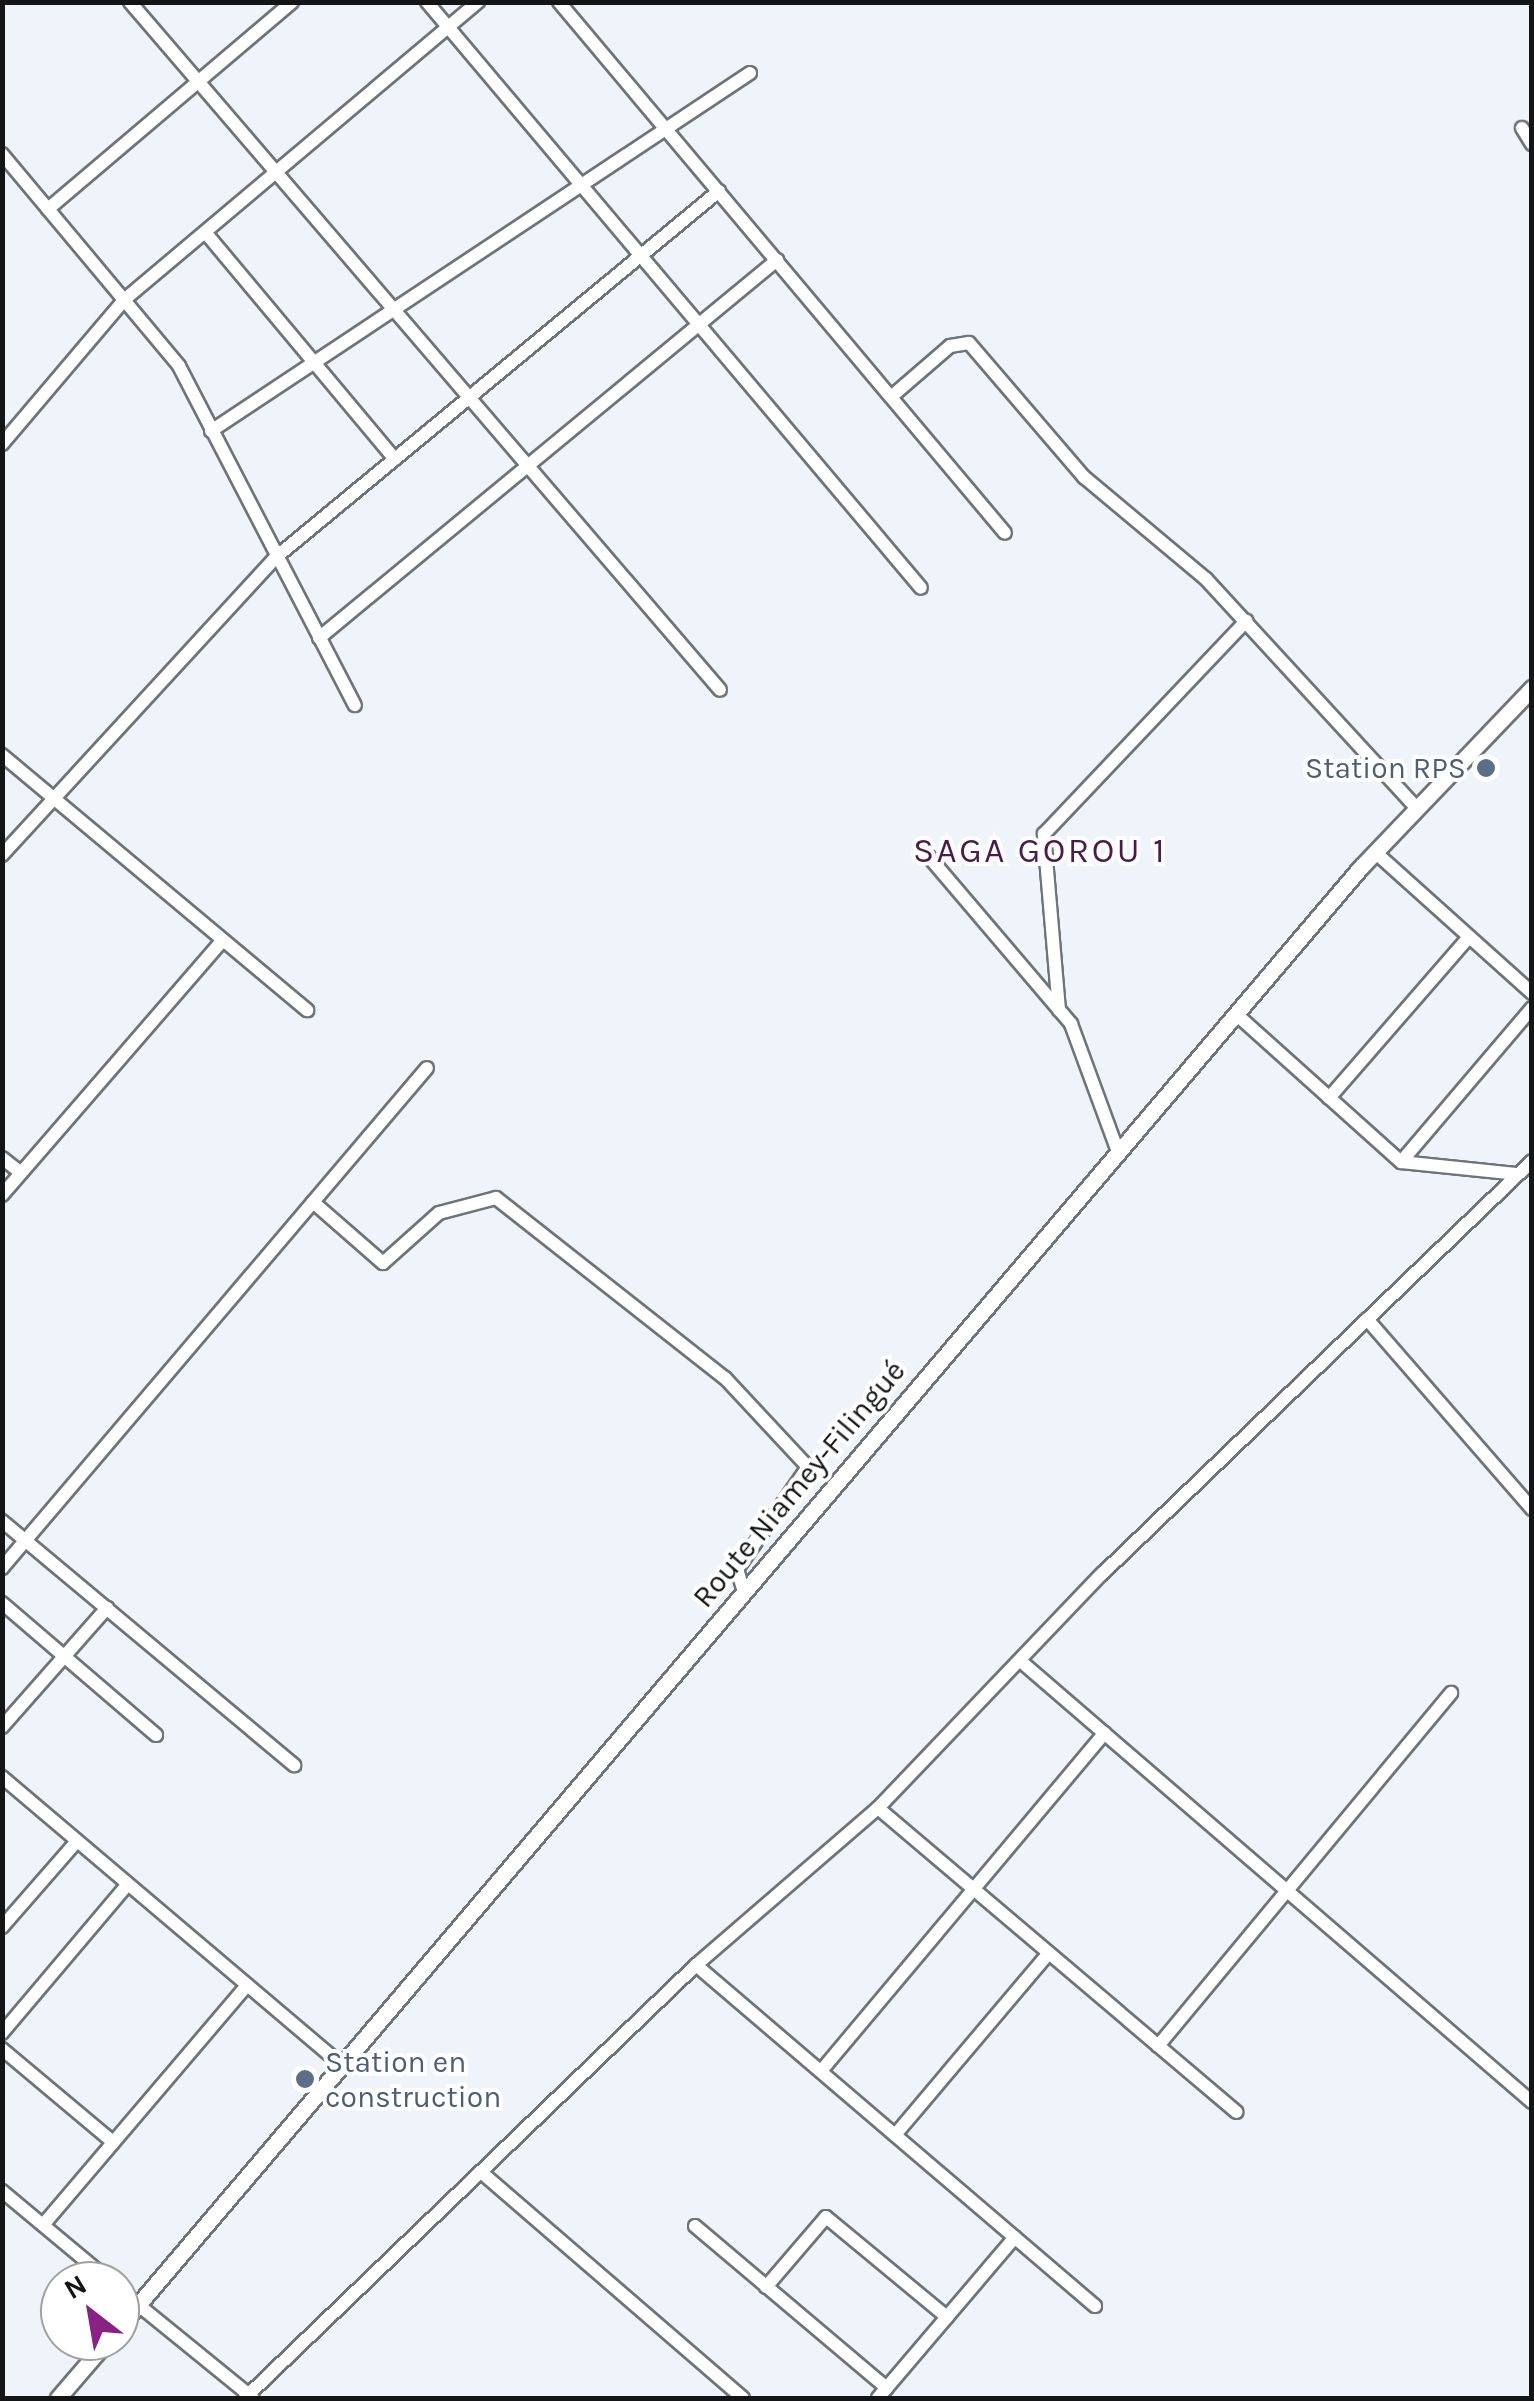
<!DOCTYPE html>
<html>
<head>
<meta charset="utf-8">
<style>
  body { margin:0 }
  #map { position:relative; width:1534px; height:2401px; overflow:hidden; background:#eef4f9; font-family:Karla,sans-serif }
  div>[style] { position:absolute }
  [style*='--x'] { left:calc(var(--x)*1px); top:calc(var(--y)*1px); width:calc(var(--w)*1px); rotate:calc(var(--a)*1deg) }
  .roads { filter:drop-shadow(2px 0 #6f7479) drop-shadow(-2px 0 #6f7479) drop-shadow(0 2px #6f7479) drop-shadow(0 -2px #6f7479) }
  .minor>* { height:12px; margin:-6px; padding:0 6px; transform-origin:6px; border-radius:6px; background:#fff }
  .major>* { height:15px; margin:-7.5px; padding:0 7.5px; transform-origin:7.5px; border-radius:7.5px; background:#fff }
  .dots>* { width:28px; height:28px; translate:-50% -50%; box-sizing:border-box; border:5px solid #fff; border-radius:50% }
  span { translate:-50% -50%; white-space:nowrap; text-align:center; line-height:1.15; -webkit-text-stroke:8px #fff; paint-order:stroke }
  .service-label { font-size:30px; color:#4e5e75 }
  .right { translate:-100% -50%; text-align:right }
  .left { translate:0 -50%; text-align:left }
  .street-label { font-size:30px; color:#131516 }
  .quarter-label { font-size:35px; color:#4d1b4a; letter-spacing:2.5px }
  .frame { position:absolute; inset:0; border:5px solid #131516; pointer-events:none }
  .north { position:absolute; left:40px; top:2261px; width:100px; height:100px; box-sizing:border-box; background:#fff; border:2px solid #a1a1a2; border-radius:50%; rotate:329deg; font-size:28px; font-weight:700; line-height:40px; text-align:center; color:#131516 }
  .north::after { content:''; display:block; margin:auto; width:35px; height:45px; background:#8b2085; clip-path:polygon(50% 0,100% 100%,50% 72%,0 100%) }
</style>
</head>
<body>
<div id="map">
  <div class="roads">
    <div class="minor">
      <div style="--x:130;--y:2;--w:906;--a:49.38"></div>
      <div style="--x:427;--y:2;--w:766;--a:49.87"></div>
      <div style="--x:559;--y:2;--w:693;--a:49.97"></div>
      <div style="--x:1522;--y:128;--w:19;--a:58"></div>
      <div style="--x:2;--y:154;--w:276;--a:50.1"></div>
      <div style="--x:179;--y:366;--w:382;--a:62.6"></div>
      <div style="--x:48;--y:209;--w:320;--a:-40.3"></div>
      <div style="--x:205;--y:232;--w:296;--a:50.1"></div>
      <div style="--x:891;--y:397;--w:78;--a:-40.8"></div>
      <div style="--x:950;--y:346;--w:19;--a:-9"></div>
      <div style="--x:969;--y:343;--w:177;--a:49.4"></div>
      <div style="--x:1084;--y:477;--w:159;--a:39.9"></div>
      <div style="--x:1206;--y:579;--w:310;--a:47.4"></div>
      <div style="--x:211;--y:431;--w:647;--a:-33.59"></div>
      <div style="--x:2;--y:444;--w:189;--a:-49.7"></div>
      <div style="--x:124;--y:300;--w:463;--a:-40.1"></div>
      <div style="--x:319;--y:638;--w:594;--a:-39.53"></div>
      <div style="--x:2;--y:755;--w:398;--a:39.9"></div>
      <div style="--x:924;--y:851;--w:227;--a:49.6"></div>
      <div style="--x:1071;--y:1024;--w:136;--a:69.8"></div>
      <div style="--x:1375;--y:852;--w:211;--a:41.9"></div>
      <div style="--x:2;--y:855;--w:403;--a:-47.4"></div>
      <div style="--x:275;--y:558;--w:576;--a:-39.58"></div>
      <div style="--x:1059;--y:1010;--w:177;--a:-94.9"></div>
      <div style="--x:1044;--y:834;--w:294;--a:-46.5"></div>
      <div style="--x:1236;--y:1014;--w:222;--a:41.9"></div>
      <div style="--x:1401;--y:1162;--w:118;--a:5.9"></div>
      <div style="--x:1329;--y:1098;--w:213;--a:-49"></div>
      <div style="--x:2;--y:1158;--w:24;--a:38"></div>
      <div style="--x:1401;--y:1162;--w:202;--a:-49.6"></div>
      <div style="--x:2;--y:1195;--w:337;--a:-49.1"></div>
      <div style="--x:313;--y:1202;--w:93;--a:41.1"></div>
      <div style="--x:383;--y:1263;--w:75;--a:-41.8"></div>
      <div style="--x:439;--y:1213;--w:59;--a:-14.7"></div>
      <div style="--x:496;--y:1198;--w:291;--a:38.2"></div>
      <div style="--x:725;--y:1378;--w:122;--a:47"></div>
      <div style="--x:808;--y:1467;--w:124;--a:124.8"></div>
      <div style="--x:737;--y:1569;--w:24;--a:73"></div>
      <div style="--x:1367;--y:1319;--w:252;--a:49"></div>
      <div style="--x:2;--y:1521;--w:381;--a:39.9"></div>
      <div style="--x:2;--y:1568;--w:656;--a:-49.64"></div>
      <div style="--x:2;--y:1603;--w:203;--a:40.6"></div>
      <div style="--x:1024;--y:1664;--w:671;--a:40.77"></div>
      <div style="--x:2;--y:1727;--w:159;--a:-48.6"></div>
      <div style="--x:2;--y:1777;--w:444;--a:40.3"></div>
      <div style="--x:878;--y:1808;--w:470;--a:40.3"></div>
      <div style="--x:2;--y:1927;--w:114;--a:-48.9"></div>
      <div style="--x:696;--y:1965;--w:525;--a:40.52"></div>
      <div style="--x:2;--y:2033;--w:195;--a:-49.8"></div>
      <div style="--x:1158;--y:2046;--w:459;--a:-50.3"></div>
      <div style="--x:2;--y:2049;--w:145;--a:40"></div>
      <div style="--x:821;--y:2071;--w:441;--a:-50"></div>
      <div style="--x:895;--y:2135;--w:234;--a:-49.8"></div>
      <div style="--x:481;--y:2172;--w:346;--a:40.8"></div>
      <div style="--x:2;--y:2191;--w:141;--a:39.8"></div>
      <div style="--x:43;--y:2225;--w:315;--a:-49.6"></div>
      <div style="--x:695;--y:2226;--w:251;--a:40.2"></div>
      <div style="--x:766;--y:2287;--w:92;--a:-49.4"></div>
      <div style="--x:826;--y:2217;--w:157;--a:39.6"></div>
      <div style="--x:120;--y:2290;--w:171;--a:39.1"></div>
      <div style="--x:245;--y:2398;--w:625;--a:-43.83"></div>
      <div style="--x:696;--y:1965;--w:240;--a:-40.8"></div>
      <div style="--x:878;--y:1808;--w:324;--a:-46.3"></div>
      <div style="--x:1102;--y:1574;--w:596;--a:-43.84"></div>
      <div style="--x:878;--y:2398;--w:211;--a:-49.6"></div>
    </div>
    <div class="major">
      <div style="--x:120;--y:2326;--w:1915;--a:-49.62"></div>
      <div style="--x:1361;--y:867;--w:248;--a:-46.3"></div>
      <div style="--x:58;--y:2398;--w:75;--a:-49.3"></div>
    </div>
  </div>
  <div class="dots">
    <div style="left:1486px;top:768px;background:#5c6f8a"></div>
    <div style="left:305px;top:2079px;background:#5c6f8a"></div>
  </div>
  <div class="service-label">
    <span class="right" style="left:1466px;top:768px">Station RPS</span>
    <span class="left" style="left:325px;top:2079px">Station en<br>construction</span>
  </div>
  <div class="street-label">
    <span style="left:799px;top:1484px;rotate:-50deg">Route Niamey-Filingué</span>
  </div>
  <div class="quarter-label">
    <span style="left:1040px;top:851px">SAGA GOROU 1</span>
  </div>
  <div class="frame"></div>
  <div class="north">N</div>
</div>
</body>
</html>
